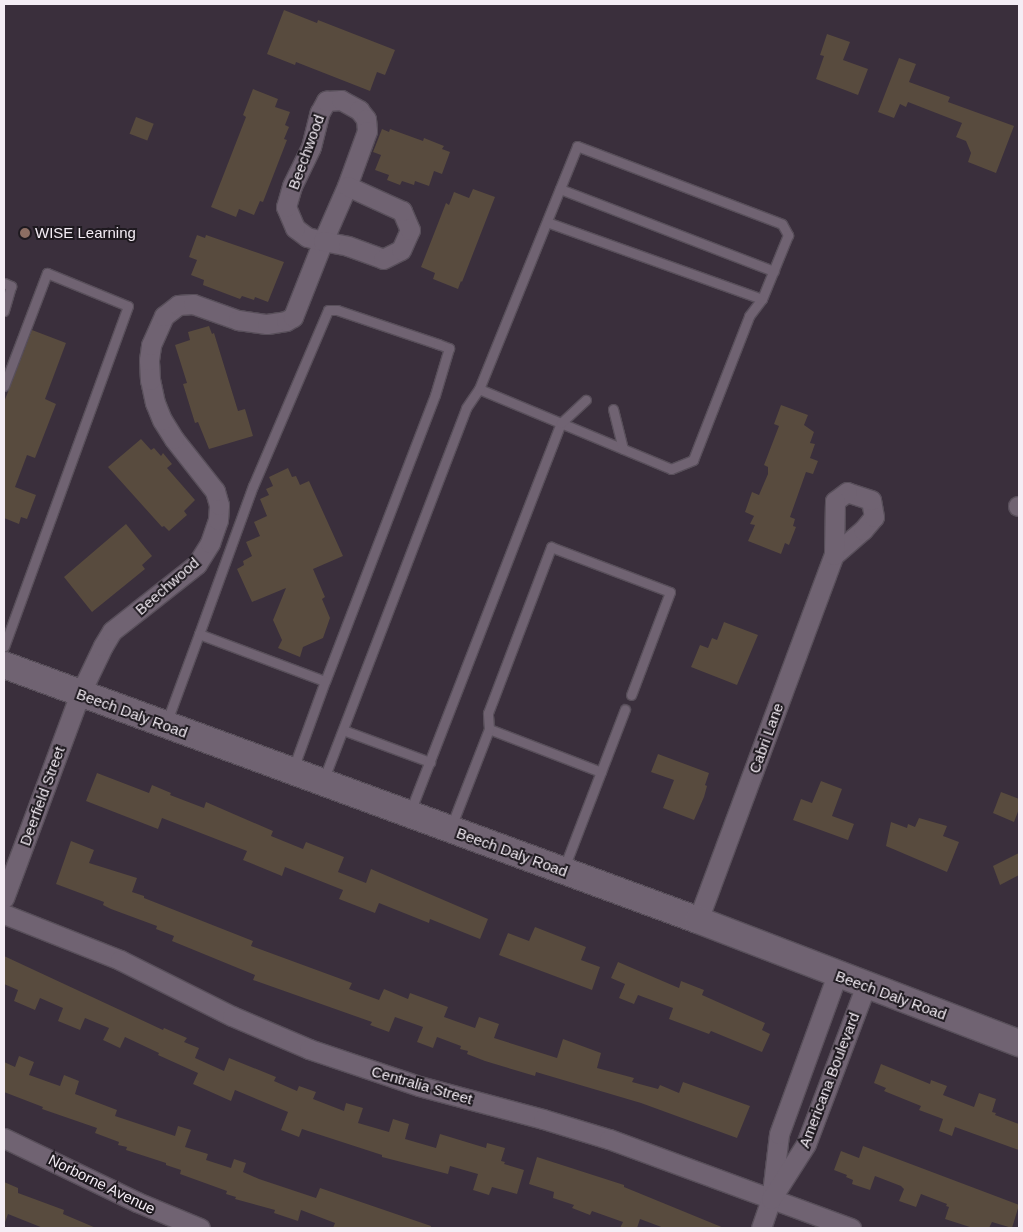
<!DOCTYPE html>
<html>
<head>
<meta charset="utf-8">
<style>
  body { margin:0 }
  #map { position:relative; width:1023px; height:1232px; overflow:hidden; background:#3a2f3c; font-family:Arial,sans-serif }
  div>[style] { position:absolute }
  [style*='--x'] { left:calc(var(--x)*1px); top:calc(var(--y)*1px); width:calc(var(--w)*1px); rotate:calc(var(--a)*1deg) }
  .building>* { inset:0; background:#584b3e; transform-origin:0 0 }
  .roads { filter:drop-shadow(1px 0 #584f5a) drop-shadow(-1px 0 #584f5a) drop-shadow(0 1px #584f5a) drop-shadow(0 -1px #584f5a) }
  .lane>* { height:9px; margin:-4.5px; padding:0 4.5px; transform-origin:4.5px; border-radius:4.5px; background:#706372 }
  .street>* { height:19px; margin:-9.5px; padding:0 9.5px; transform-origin:9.5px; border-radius:9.5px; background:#706372 }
  .secondary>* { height:26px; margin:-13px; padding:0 13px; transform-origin:13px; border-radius:13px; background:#706372 }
  .dots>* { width:14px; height:14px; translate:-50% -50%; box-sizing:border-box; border:2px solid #1e191f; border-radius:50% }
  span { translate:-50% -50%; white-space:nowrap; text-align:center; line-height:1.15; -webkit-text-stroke:4px #1e191f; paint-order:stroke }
  .street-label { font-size:15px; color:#f4edf5 }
  .poi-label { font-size:15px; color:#f4edf5 }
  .left { translate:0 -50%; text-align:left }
  .frame { position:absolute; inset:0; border:5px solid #f4edf5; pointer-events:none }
</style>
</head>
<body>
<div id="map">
  <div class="building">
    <div style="clip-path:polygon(284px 10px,317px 23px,318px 20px,395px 50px,385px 75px,377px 72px,370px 91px,296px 62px,295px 65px,267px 54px)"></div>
    <div style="clip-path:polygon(827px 34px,850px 42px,843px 60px,868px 69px,858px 95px,816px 79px,824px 56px,820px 55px)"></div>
    <div style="clip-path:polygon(899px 58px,916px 64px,909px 82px,950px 97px,948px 102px,1014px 126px,996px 173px,968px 162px,971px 153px,966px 141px,956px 137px,962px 123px,908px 102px,906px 107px,900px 104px,894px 118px,878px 112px)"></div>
    <div style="clip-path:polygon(253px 89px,278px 99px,275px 107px,290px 112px,285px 125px,289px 127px,284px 139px,287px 140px,263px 202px,260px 201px,254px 215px,239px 209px,236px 217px,211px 207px,246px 117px,243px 115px)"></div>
    <div style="left:136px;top:117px;width:19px;height:18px;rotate:21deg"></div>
    <div style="clip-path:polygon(382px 129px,389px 132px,390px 129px,423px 141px,424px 138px,444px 146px,442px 149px,450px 152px,442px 174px,434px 171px,429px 186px,415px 181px,414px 185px,402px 181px,400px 185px,387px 180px,389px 175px,375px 170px,381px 155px,373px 152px)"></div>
    <div style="clip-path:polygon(473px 189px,495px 197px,462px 282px,461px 281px,458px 289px,433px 279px,435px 273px,421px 267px,446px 203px,449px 205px,454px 192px,469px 198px)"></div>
    <div style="clip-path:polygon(197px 235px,205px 238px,206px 235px,284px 262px,268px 302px,255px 297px,254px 300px,242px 296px,240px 299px,203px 285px,204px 280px,191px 275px,197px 260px,189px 257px)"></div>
    <div style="clip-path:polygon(209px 326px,212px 334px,214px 333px,238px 411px,245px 409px,253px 436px,209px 449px,198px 422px,195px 423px,183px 384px,187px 383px,175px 345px,190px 340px,188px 332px)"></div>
    <div style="clip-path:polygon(32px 330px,66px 343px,45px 399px,56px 404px,35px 458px,27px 455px,15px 487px,36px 495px,27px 519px,21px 517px,19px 524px,4px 518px,4px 402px)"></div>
    <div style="clip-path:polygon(781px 405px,808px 415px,804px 425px,814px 432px,810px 443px,815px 444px,810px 458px,818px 461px,813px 474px,806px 472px,790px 517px,795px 519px,793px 526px,796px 527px,789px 545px,785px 543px,781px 554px,748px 541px,755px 525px,750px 524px,754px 516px,745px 512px,752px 492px,759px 495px,768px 474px,768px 467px,764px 465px,779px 426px,774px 424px)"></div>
    <div style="clip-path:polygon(141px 439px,151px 450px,154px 448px,161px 456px,163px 453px,172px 464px,167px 468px,195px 500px,184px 511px,187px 515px,169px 531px,164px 526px,162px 527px,108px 467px)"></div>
    <div style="clip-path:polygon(288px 468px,292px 477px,296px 476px,300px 485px,309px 481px,343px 556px,313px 569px,325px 597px,322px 599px,330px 618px,323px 638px,303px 647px,300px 657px,278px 648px,282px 640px,273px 620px,286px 588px,252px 602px,237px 569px,244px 565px,243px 561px,252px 556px,246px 542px,260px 536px,254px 522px,267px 516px,260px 499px,269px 495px,266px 489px,273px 486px,269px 477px)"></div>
    <div style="clip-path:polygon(126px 524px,152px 556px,142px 565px,145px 569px,92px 612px,64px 577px)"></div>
    <div style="clip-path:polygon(724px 622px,758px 635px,737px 685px,691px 667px,700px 645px,708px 648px,712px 638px,717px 640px)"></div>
    <div style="clip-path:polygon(658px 754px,709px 773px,705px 785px,707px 786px,704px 797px,694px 820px,663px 808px,674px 780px,651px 772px)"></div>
    <div style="clip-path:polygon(97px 773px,149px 793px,152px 785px,171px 793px,170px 795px,204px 808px,206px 802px,273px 831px,271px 836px,303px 849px,306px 842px,344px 857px,338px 872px,366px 883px,371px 869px,488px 919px,480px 939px,430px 919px,429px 923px,379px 903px,375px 913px,339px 899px,343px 890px,285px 867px,282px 876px,243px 860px,247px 851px,162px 818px,158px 829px,86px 801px)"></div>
    <div style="clip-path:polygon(821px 781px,842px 789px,832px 816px,854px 824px,848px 840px,793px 820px,801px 799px,812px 803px)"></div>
    <div style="clip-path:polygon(1001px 792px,1019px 799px,1019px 809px,1014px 822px,993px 813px)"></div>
    <div style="clip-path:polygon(919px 818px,947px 826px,943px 836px,959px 842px,947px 872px,886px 846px,891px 822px,907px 828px,908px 824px,915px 827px)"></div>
    <div style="clip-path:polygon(71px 841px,94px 850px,89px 863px,137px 878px,132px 892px,144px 896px,144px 898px,253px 941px,251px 946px,352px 983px,349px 989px,379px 1000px,384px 989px,408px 999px,410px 993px,448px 1007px,444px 1017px,475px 1028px,479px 1017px,499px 1024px,494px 1038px,557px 1058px,563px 1039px,601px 1053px,597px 1068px,634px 1078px,632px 1082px,658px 1089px,660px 1085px,679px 1093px,683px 1082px,750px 1106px,737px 1138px,641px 1103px,536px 1072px,535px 1076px,485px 1061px,467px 1054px,468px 1051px,460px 1049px,461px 1046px,437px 1037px,433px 1048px,417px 1042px,423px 1027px,395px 1017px,389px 1032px,370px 1025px,372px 1022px,253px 980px,255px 975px,172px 941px,174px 936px,156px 929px,157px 926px,111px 909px,103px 905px,104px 902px,56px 884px)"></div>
    <div style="clip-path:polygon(1019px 853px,1019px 875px,1000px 885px,993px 866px)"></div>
    <div style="clip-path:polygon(535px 927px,586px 947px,581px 960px,600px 967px,592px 990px,499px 955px,508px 933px,529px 941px)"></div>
    <div style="clip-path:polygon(4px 956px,163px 1030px,164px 1028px,187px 1038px,184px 1042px,199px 1048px,195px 1058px,224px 1071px,229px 1058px,276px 1077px,274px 1081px,297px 1091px,299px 1086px,316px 1092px,313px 1099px,344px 1111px,346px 1103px,363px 1108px,358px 1123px,389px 1132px,393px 1119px,409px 1124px,405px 1139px,436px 1148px,440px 1134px,486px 1148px,487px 1143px,505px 1148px,501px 1161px,505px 1162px,504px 1164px,524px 1170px,517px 1194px,492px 1187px,489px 1195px,473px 1190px,478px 1174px,450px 1166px,448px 1174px,382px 1157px,382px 1155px,302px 1129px,299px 1137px,281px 1130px,288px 1112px,235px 1090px,231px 1101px,193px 1084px,198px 1073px,158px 1055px,159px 1053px,125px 1037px,120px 1048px,103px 1040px,109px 1028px,85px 1018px,80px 1030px,58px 1021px,63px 1008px,40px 998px,35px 1010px,14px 1001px,18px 990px,4px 984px)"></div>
    <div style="clip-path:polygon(618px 962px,679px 988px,681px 981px,704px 990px,702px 995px,765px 1023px,762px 1030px,770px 1034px,762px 1052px,711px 1031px,709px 1034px,669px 1019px,673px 1008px,638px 995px,634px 1004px,619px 998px,625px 984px,611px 978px)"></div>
    <div style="clip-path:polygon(19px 1056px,34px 1062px,29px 1075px,60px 1086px,64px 1075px,79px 1081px,75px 1094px,117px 1110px,115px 1116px,175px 1136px,178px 1126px,191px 1130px,185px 1147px,208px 1154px,206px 1160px,231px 1168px,234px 1159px,246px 1163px,243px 1172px,259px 1179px,316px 1198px,320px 1188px,431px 1226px,431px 1228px,333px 1228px,335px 1223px,301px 1210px,298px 1221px,274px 1213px,275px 1210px,235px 1199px,236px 1197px,226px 1194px,227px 1191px,180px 1174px,181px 1170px,166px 1165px,166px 1163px,126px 1150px,127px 1147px,118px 1145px,119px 1142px,95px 1133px,97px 1128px,42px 1109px,43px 1107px,4px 1092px,4px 1062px,15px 1067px)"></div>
    <div style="clip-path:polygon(881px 1064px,930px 1084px,931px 1080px,947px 1086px,943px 1095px,974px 1107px,979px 1093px,996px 1099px,992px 1112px,996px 1113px,995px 1115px,1019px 1124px,1019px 1150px,955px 1127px,952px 1136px,939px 1131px,943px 1119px,919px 1110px,921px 1106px,884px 1091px,886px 1088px,874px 1083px)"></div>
    <div style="clip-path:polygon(863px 1146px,1019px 1205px,1012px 1228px,992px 1222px,989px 1228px,973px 1228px,945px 1219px,949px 1207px,946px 1206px,947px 1204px,921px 1194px,916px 1207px,899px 1201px,904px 1189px,901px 1186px,875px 1176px,870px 1190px,852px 1184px,853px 1180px,846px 1177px,847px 1175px,834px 1170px,841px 1151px,859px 1158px)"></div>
    <div style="clip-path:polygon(537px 1157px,624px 1185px,624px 1187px,724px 1228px,664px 1228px,640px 1219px,637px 1228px,620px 1228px,623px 1222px,592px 1211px,590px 1215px,572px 1208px,574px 1205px,553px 1198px,554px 1192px,529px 1184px)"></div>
    <div style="clip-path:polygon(4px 1182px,18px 1188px,18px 1193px,64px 1210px,63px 1214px,96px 1228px,43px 1228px,8px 1214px,4px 1225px)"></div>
  </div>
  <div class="roads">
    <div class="lane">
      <div style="--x:560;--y:189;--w:229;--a:21"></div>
      <div style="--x:4;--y:283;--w:8;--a:23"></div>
      <div style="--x:11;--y:286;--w:26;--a:106"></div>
      <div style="--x:4;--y:386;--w:121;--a:-69.2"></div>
      <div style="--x:47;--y:273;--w:87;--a:22.2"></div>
      <div style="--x:128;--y:306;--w:362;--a:110"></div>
      <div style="--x:479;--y:389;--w:208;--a:22.6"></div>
      <div style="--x:671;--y:469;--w:24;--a:-22"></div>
      <div style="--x:693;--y:460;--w:155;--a:-68.7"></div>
      <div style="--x:749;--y:316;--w:21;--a:-53"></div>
      <div style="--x:613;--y:409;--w:41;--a:76"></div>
      <div style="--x:199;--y:634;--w:158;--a:-70"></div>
      <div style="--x:253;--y:486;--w:191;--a:-66.9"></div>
      <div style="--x:328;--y:310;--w:9;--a:0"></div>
      <div style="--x:337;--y:310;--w:107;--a:18.6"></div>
      <div style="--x:438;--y:344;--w:12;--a:20"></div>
      <div style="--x:449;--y:348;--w:49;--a:106.6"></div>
      <div style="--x:435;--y:395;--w:306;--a:111"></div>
      <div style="--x:167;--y:721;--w:93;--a:-69.8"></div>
      <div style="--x:199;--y:634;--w:134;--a:20.5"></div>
      <div style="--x:325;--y:681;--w:94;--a:110"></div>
      <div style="--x:489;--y:729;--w:120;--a:21"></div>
      <div style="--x:343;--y:730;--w:93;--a:20.2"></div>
      <div style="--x:323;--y:781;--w:399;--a:-69"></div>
      <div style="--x:466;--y:408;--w:23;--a:-56"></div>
      <div style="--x:479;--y:389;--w:262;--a:-68"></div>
      <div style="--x:577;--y:146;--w:219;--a:20.8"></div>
      <div style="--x:782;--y:224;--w:13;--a:61"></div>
      <div style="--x:788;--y:235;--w:69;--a:112.1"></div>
      <div style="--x:762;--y:299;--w:228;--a:-160.3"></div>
      <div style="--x:410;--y:812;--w:417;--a:-68.8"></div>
      <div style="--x:561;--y:423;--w:34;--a:-43"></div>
      <div style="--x:451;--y:827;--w:105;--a:-68.8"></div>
      <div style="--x:489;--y:729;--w:16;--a:-94"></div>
      <div style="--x:488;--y:713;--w:178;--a:-69.2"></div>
      <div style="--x:551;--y:547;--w:127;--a:20.7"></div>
      <div style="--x:670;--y:592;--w:110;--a:110.7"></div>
      <div style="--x:564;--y:868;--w:170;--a:-69"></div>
    </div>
    <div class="street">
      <div style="--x:1018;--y:506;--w:1;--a:0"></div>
      <div style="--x:4;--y:898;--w:218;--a:-69.6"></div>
      <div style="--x:80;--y:694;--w:53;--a:-64.4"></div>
      <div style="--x:103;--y:646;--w:17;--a:-59"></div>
      <div style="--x:112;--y:631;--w:108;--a:-38.2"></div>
      <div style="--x:197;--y:564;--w:25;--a:-58"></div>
      <div style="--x:210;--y:543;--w:24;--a:-71"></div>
      <div style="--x:218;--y:520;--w:15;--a:-86"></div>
      <div style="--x:219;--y:505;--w:15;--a:-106"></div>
      <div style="--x:215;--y:491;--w:66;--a:-128.3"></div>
      <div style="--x:174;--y:439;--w:22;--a:-122"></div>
      <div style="--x:162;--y:420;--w:18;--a:-112"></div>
      <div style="--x:155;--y:403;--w:24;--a:-102"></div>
      <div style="--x:150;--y:380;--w:20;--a:-93"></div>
      <div style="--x:149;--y:360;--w:15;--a:-82"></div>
      <div style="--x:151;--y:345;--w:32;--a:-66"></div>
      <div style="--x:164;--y:316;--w:18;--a:-38"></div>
      <div style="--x:178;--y:305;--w:15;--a:-4"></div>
      <div style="--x:193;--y:304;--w:48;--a:19.6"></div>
      <div style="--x:238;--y:320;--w:29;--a:8"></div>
      <div style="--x:267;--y:324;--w:19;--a:-9"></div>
      <div style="--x:286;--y:321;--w:8;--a:-30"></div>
      <div style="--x:293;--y:317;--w:82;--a:-68.5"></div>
      <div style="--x:323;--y:241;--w:16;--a:-166"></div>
      <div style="--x:307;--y:237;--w:15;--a:-143"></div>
      <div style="--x:295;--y:228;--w:23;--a:-113"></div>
      <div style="--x:286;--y:207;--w:22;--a:-74"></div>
      <div style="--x:292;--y:186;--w:43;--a:-64"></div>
      <div style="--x:311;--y:147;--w:36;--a:-76"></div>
      <div style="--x:320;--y:112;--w:13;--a:-61"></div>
      <div style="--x:326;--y:101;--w:15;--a:-4"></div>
      <div style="--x:341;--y:100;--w:21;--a:29"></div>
      <div style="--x:359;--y:110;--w:11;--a:52"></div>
      <div style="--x:366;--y:119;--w:12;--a:85"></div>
      <div style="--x:367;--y:131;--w:59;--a:110"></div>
      <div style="--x:347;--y:186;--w:60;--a:113.6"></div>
      <div style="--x:323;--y:241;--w:25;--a:11"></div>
      <div style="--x:348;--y:246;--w:37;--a:20"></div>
      <div style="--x:383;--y:259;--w:20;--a:-27"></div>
      <div style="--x:401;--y:250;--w:22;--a:-66"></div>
      <div style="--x:410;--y:230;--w:21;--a:-113"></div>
      <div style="--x:402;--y:211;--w:60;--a:-155.6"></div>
      <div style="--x:4;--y:914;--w:125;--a:21.6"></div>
      <div style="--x:120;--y:960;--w:125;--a:26.6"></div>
      <div style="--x:232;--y:1016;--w:84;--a:23.2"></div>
      <div style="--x:309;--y:1049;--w:116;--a:18.6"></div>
      <div style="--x:419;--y:1086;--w:128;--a:14.9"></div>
      <div style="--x:543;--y:1119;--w:69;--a:16.9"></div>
      <div style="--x:609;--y:1139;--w:258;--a:20.2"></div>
      <div style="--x:698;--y:920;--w:390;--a:-69.6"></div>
      <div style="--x:834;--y:555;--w:38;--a:-41"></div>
      <div style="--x:863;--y:530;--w:17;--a:-50"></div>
      <div style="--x:874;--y:517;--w:17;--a:-100"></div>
      <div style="--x:871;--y:500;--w:25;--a:-162"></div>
      <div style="--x:847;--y:492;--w:15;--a:143"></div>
      <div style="--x:835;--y:501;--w:54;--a:91.1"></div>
      <div style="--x:4;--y:1138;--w:148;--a:25.7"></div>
      <div style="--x:137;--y:1202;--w:68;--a:22.4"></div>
      <div style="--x:772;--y:1193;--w:59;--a:-83.2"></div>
      <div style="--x:779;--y:1134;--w:169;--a:-70"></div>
      <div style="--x:761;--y:1228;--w:31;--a:-71"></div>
      <div style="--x:771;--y:1199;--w:65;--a:-57.5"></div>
      <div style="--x:806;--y:1144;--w:170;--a:-69.3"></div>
    </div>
    <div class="secondary">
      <div style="--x:4;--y:665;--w:739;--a:20.18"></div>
      <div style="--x:698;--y:920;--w:344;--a:21"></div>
    </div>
  </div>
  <div class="dots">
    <div style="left:25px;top:233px;background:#8d6e63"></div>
  </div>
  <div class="street-label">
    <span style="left:306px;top:152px;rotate:-70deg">Beechwood</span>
    <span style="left:167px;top:586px;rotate:-41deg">Beechwood</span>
    <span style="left:132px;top:713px;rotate:20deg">Beech Daly Road</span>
    <span style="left:766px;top:738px;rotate:-70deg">Cabri Lane</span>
    <span style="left:42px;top:796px;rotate:-70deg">Deerfield Street</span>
    <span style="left:512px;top:852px;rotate:20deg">Beech Daly Road</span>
    <span style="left:891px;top:995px;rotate:20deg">Beech Daly Road</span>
    <span style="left:829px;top:1080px;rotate:-69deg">Americana Boulevard</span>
    <span style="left:422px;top:1085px;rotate:16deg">Centralia Street</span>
    <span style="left:102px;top:1184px;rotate:26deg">Norborne Avenue</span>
  </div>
  <div class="poi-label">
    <span class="left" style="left:35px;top:233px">WISE Learning</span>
  </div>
  <div class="frame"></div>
</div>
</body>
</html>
